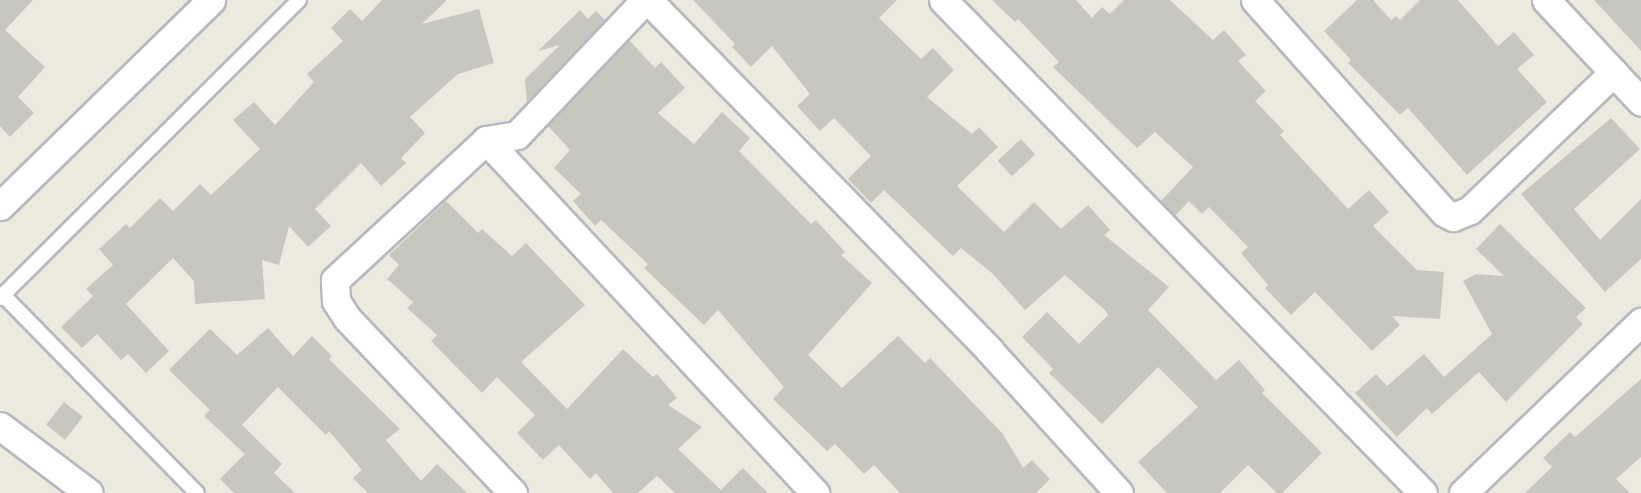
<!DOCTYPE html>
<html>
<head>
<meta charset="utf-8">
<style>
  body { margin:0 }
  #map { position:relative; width:1641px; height:493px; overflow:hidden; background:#eceadf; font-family:"Archivo Narrow",sans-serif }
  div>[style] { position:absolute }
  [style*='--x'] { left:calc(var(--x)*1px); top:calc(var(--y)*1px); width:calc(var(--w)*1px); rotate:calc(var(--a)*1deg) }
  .building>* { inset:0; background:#c8c7bf; transform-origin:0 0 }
  .roads { filter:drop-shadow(2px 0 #b7b9bf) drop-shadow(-2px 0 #b7b9bf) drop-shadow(0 2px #b7b9bf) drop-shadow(0 -2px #b7b9bf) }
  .lane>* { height:14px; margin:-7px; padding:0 7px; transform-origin:7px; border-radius:7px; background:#fff }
  .street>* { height:27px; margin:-13.5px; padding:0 13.5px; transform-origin:13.5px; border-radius:13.5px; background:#fff }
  span { translate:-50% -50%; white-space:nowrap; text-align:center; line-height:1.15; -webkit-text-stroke:4.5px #fff; paint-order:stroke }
</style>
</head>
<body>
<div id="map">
  <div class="building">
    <div style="clip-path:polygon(0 0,33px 0,5px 30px,45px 67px,18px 97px,34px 113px,10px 137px,0 126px)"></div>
    <div style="clip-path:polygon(382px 0,447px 0,422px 24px,479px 9px,494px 63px,458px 74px,410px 117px,425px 133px,401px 158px,406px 163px,381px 186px,361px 163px,315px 209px,331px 226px,308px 247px,289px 226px,279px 265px,262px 260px,265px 299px,195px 304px,194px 281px,173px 258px,126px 304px,169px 351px,146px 373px,128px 354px,121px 360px,97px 334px,82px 348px,61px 327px,93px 296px,86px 289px,113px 265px,99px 249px,126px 224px,130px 228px,160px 198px,173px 211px,200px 184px,211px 195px,260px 149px,233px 120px,254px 102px,275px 125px,314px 82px,307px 74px,343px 41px,331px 28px,350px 9px,362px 21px)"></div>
    <div style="clip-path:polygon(693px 0,897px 0,879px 18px,921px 59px,933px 48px,954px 70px,927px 97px,972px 134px,979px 127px,998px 147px,957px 186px,1004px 232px,1034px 202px,1061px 229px,1088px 205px,1110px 230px,1104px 235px,1169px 287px,1148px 310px,1216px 380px,1239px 360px,1265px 390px,1262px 393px,1322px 453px,1282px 493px,1277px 493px,1248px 465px,1220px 493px,1167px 493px,1138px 462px,1198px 407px,1158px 367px,1102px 424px,1049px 373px,1053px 369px,1022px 337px,1047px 312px,1079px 344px,1108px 315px,1106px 311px,1065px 275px,1025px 310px,993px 274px,961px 248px,953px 256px,884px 190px,871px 203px,848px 179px,871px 156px,834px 118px,820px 131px,797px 106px,810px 94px,772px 46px,751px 67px,732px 47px,735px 44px)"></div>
    <div style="clip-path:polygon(992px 0,1076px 0,1092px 18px,1102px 7px,1110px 14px,1124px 0,1170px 0,1213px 40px,1224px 30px,1246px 55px,1238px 61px,1266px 91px,1255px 101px,1284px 131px,1280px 135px,1348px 209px,1369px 190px,1389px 212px,1373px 226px,1417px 270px,1444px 272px,1440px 319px,1392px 316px,1400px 325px,1372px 351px,1315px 292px,1291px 315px,1265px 288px,1268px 285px,1241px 253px,1248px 247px,1209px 207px,1202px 214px,1189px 201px,1175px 216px,1161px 201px,1193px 167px,1155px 132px,1137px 148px,1053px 67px,1059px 62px,1018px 19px,1015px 22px)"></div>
    <div style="clip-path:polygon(1357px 0,1373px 0,1391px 20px,1396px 16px,1400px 20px,1420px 0,1458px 0,1498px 46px,1514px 32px,1534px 55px,1517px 69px,1547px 102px,1467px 175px,1408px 108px,1400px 115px,1348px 63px,1351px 60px,1324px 31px)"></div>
    <div style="clip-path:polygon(1594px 0,1641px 0,1641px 51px)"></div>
    <div style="clip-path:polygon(580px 10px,588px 19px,596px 11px,605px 20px,527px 102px,525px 79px,560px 45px,538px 51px)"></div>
    <div style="clip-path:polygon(629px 40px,655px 68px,661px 62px,685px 88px,658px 113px,694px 144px,722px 112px,750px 138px,739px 151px,811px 224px,816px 220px,845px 252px,841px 255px,872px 283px,808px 355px,842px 388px,898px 336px,925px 363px,930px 358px,1003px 434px,1023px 468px,1032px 460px,1050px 479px,1036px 493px,900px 493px,874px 465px,864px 474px,835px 444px,827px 451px,773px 399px,784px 387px,718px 310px,704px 325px,644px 268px,648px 264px,601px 220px,595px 226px,573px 201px,581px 194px,554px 168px,570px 150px,548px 126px)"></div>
    <div style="clip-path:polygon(1611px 118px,1640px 149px,1574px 209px,1600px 240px,1641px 199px,1641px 259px,1605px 292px,1521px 194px)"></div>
    <div style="left:1021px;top:139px;width:21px;height:32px;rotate:47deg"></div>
    <div style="clip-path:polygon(446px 201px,478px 233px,482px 229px,512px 256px,526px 243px,585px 305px,521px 362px,567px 409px,623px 349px,653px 377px,657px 374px,677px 398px,668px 405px,702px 427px,678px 449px,721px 490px,743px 468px,768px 493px,675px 493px,657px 476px,638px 493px,613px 493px,596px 473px,590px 479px,559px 445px,543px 460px,517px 433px,535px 415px,497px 377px,482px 393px,431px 341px,437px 335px,407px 308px,413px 302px,387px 279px,399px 265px,389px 255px)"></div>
    <div style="clip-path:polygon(1500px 224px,1586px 308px,1576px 317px,1583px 324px,1506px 402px,1479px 372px,1432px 414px,1427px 408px,1397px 437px,1355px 393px,1376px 374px,1387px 386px,1424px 354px,1444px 377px,1492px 334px,1463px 281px,1476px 274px,1504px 276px,1476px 249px)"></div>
    <div style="clip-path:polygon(268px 328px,293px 356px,312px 336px,332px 356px,329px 359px,400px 429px,386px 440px,421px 481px,437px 464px,467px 493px,368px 493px,353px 478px,362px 470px,329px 431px,326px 435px,278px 387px,242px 425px,282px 464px,274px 473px,295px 493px,234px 493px,220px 479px,245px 454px,204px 416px,210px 410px,169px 370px,210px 329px,237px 355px)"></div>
    <div style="clip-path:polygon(1641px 379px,1641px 457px,1616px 479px,1630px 493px,1525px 493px,1552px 467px,1543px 458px,1570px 432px,1575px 437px)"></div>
    <div style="left:64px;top:402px;width:24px;height:29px;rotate:38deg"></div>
  </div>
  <div class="roads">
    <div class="lane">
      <div style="--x:3;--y:295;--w:277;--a:45.6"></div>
      <div style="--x:0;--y:298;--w:422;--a:-44.9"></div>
    </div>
    <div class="street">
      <div style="--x:648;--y:0;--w:489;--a:45.7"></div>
      <div style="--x:989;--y:350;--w:193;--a:47.7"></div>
      <div style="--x:943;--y:0;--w:688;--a:45.77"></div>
      <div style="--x:1255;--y:0;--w:285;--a:48.3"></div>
      <div style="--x:1445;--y:213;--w:9;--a:27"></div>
      <div style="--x:1453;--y:217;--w:18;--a:-22"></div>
      <div style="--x:1470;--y:210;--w:199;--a:-43.8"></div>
      <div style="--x:1546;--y:0;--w:139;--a:47"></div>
      <div style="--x:486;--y:140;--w:483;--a:47"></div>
      <div style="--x:0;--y:206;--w:295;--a:-44.3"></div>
      <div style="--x:0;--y:426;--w:111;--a:37"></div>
      <div style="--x:513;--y:493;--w:241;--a:-133.5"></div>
      <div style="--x:347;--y:318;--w:20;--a:-123"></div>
      <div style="--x:336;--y:301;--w:21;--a:-93"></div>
      <div style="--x:335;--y:280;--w:206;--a:-42.8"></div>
      <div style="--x:486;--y:140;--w:31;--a:-9"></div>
      <div style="--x:517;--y:135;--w:186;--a:-46.5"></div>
      <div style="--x:1463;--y:493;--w:247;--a:-43.9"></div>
    </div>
  </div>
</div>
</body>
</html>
